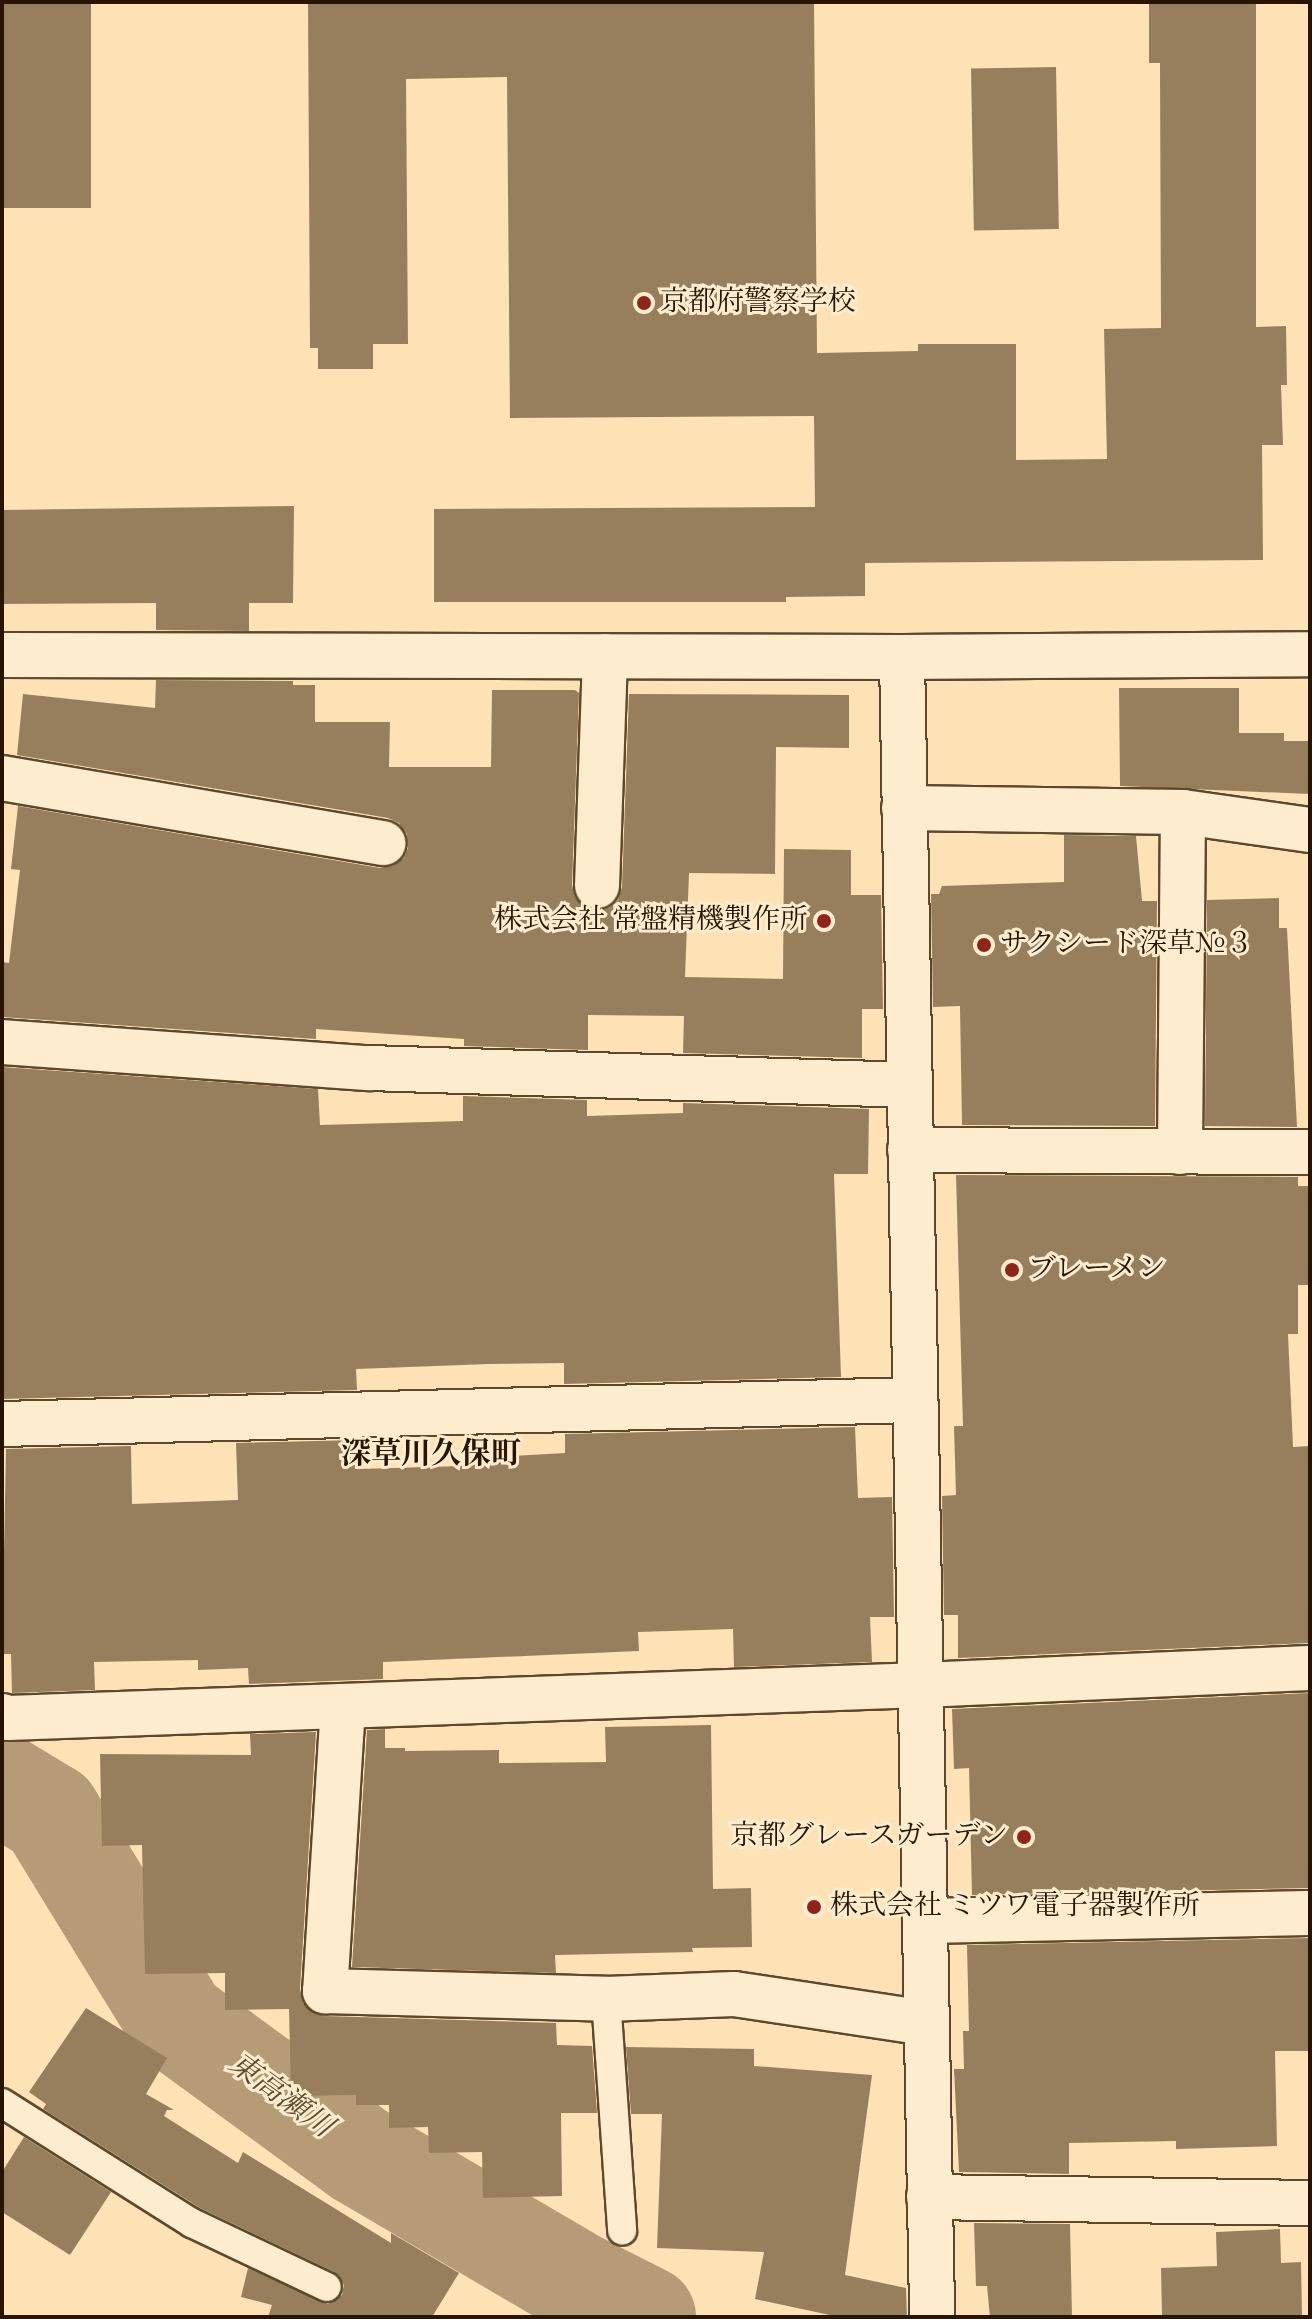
<!DOCTYPE html>
<html>
<head>
<meta charset="utf-8">
<style>
  body { margin:0 }
  #map { position:relative; width:1312px; height:2319px; overflow:hidden; background:#fce2b4; font-family:"IM FELL English","Noto Serif JP",serif }
  div>[style] { position:absolute }
  [style*='--x'] { left:calc(var(--x)*1px); top:calc(var(--y)*1px); width:calc(var(--w)*1px); rotate:calc(var(--a)*1deg) }
  .river>* { height:102px; margin:-51px; padding:0 51px; transform-origin:51px; border-radius:51px; background:#b59c77 }
  .building>* { inset:0; background:#977f5e; transform-origin:0 0 }
  .roads { filter:drop-shadow(2px 0 #5e482d) drop-shadow(-2px 0 #5e482d) drop-shadow(0 2px #5e482d) drop-shadow(0 -2px #5e482d) }
  .lane>* { height:28px; margin:-14px; padding:0 14px; transform-origin:14px; border-radius:14px; background:#fdecce }
  .street>* { height:44px; margin:-22px; padding:0 22px; transform-origin:22px; border-radius:22px; background:#fdecce }
  .secondary>* { height:44px; margin:-22px; padding:0 22px; transform-origin:22px; border-radius:22px; background:#fdecce }
  .dots>* { width:22px; height:22px; translate:-50% -50%; box-sizing:border-box; border:4px solid #fdecce; border-radius:50% }
  span { translate:-50% -50%; white-space:nowrap; text-align:center; line-height:1.15; -webkit-text-stroke:6px #fdecce; paint-order:stroke }
  .poi-label { font-size:28px; color:#2a1400 }
  .left { translate:0 -50%; text-align:left }
  .right { translate:-100% -50%; text-align:right }
  .neighbourhood-label { font-size:30px; color:#2a1400; font-weight:700 }
  .water-label { font-size:30px; color:#624a30; font-style:italic }
  .frame { position:absolute; inset:0; border:4px solid #2a1400; pointer-events:none }
</style>
</head>
<body>
<div id="map">
  <div class="river">
    <div style="--x:2;--y:1785;--w:56;--a:31.1"></div>
    <div style="--x:50;--y:1814;--w:243;--a:58.5"></div>
    <div style="--x:177;--y:2021;--w:227;--a:36.2"></div>
    <div style="--x:360;--y:2155;--w:255;--a:30.4"></div>
    <div style="--x:580;--y:2284;--w:73;--a:26.9"></div>
  </div>
  <div class="building">
    <div style="left:2px;top:2px;width:89px;height:206px"></div>
    <div style="clip-path:polygon(308px 2px,814px 2px,817px 353px,918px 351px,918px 344px,1016px 344px,1016px 460px,1107px 459px,1104px 329px,1161px 328px,1160px 63px,1149px 63px,1149px 2px,1256px 2px,1256px 327px,1286px 326px,1287px 385px,1281px 385px,1283px 445px,1262px 445px,1263px 560px,865px 563px,865px 596px,786px 597px,786px 602px,434px 602px,434px 509px,815px 507px,814px 416px,510px 418px,507px 77px,406px 79px,408px 344px,373px 344px,373px 369px,318px 369px,318px 348px,310px 348px)"></div>
    <div style="left:1056px;top:67px;width:162px;height:85px;rotate:89deg"></div>
    <div style="clip-path:polygon(294px 506px,293px 603px,249px 603px,249px 631px,156px 630px,156px 603px,2px 604px,2px 510px)"></div>
    <div style="clip-path:polygon(156px 680px,293px 681px,293px 685px,315px 685px,315px 722px,390px 722px,389px 767px,491px 767px,492px 690px,575px 690px,579px 693px,572px 885px,575px 897px,583px 907px,597px 911px,609px 908px,618px 900px,622px 887px,629px 694px,849px 695px,849px 748px,776px 747px,775px 874px,689px 873px,685px 977px,783px 979px,784px 849px,851px 850px,851px 895px,881px 895px,883px 1009px,862px 1009px,862px 1058px,683px 1053px,684px 1016px,588px 1015px,588px 1050px,464px 1046px,464px 1039px,316px 1029px,316px 1039px,2px 1017px,2px 962px,9px 963px,20px 870px,11px 869px,18px 806px,380px 868px,393px 866px,404px 858px,408px 848px,407px 834px,399px 823px,388px 818px,17px 755px,23px 694px,155px 708px)"></div>
    <div style="clip-path:polygon(1119px 688px,1239px 688px,1239px 733px,1284px 733px,1284px 741px,1310px 741px,1310px 794px,1120px 786px)"></div>
    <div style="clip-path:polygon(1064px 835px,1136px 836px,1142px 901px,1157px 901px,1155px 1126px,962px 1125px,960px 1006px,933px 1007px,931px 894px,939px 894px,942px 886px,1064px 882px)"></div>
    <div style="clip-path:polygon(1279px 898px,1279px 928px,1287px 928px,1297px 1127px,1205px 1126px,1207px 900px)"></div>
    <div style="clip-path:polygon(2px 1067px,318px 1089px,320px 1125px,463px 1121px,463px 1096px,587px 1100px,587px 1116px,683px 1113px,683px 1103px,869px 1109px,868px 1174px,834px 1174px,841px 1377px,564px 1384px,564px 1363px,489px 1364px,356px 1369px,357px 1390px,2px 1399px)"></div>
    <div style="clip-path:polygon(956px 1175px,1298px 1177px,1298px 1186px,1310px 1186px,1310px 1285px,1298px 1285px,1298px 1334px,1288px 1334px,1293px 1447px,1310px 1446px,1310px 1643px,958px 1658px,958px 1615px,944px 1615px,942px 1496px,956px 1495px,954px 1426px,963px 1426px)"></div>
    <div style="clip-path:polygon(855px 1427px,858px 1498px,892px 1497px,894px 1617px,870px 1617px,872px 1662px,734px 1667px,733px 1629px,638px 1632px,639px 1651px,383px 1662px,383px 1679px,249px 1684px,248px 1668px,198px 1670px,198px 1660px,94px 1662px,95px 1690px,12px 1693px,11px 1654px,2px 1654px,6px 1449px,131px 1446px,132px 1504px,238px 1500px,236px 1443px,358px 1440px,359px 1469px,462px 1466px,462px 1459px,565px 1453px,565px 1434px)"></div>
    <div style="clip-path:polygon(1310px 1693px,1310px 1888px,972px 1895px,969px 1768px,954px 1769px,952px 1709px)"></div>
    <div style="clip-path:polygon(711px 1725px,713px 1889px,751px 1888px,752px 1947px,692px 1948px,693px 1952px,555px 1955px,556px 1973px,352px 1967px,367px 1730px,385px 1729px,385px 1748px,405px 1748px,405px 1751px,499px 1750px,499px 1763px,606px 1762px,605px 1727px)"></div>
    <div style="clip-path:polygon(316px 1732px,300px 1989px,303px 2003px,312px 2012px,324px 2016px,556px 2023px,557px 2045px,592px 2046px,597px 2113px,561px 2113px,562px 2196px,483px 2198px,482px 2152px,429px 2153px,428px 2127px,389px 2128px,389px 2105px,356px 2105px,356px 2095px,291px 2096px,289px 2009px,225px 2010px,225px 1973px,145px 1974px,142px 1845px,102px 1846px,100px 1754px,251px 1755px,250px 1734px)"></div>
    <div style="clip-path:polygon(1310px 1938px,1310px 2051px,1275px 2051px,1277px 2146px,1176px 2149px,1176px 2141px,1069px 2143px,1069px 2174px,959px 2172px,954px 2069px,964px 2069px,963px 2031px,969px 2031px,967px 1945px)"></div>
    <div style="clip-path:polygon(86px 2008px,167px 2058px,146px 2094px,174px 2110px,167px 2110px,164px 2116px,238px 2163px,243px 2152px,391px 2243px,391px 2233px,459px 2273px,432px 2317px,268px 2317px,272px 2305px,241px 2297px,248px 2268px,328px 2304px,342px 2295px,344px 2285px,334px 2272px,200px 2208px,43px 2109px,46px 2104px,29px 2092px)"></div>
    <div style="clip-path:polygon(626px 2047px,754px 2049px,754px 2066px,872px 2075px,845px 2275px,906px 2288px,907px 2317px,839px 2317px,755px 2299px,764px 2252px,657px 2248px,662px 2114px,631px 2114px)"></div>
    <div style="clip-path:polygon(24px 2137px,111px 2192px,70px 2255px,2px 2212px,2px 2172px)"></div>
    <div style="clip-path:polygon(974px 2223px,1070px 2224px,1072px 2317px,990px 2317px,987px 2286px,976px 2286px)"></div>
    <div style="clip-path:polygon(1280px 2229px,1281px 2263px,1301px 2262px,1302px 2317px,1162px 2317px,1161px 2268px,1217px 2266px,1216px 2232px)"></div>
  </div>
  <div class="roads">
    <div class="lane">
      <div style="--x:606;--y:1999;--w:232;--a:86"></div>
      <div style="--x:2;--y:2103;--w:225;--a:32.3"></div>
      <div style="--x:192;--y:2223;--w:149;--a:25.4"></div>
    </div>
    <div class="street">
      <div style="--x:2;--y:655;--w:900;--a:0.13"></div>
      <div style="--x:902;--y:657;--w:408;--a:-0.4"></div>
      <div style="--x:2;--y:778;--w:387;--a:9.7"></div>
      <div style="--x:904;--y:808;--w:279;--a:0.8"></div>
      <div style="--x:1183;--y:812;--w:128;--a:8.1"></div>
      <div style="--x:597;--y:886;--w:230;--a:-88"></div>
      <div style="--x:2;--y:1042;--w:368;--a:4.1"></div>
      <div style="--x:369;--y:1068;--w:540;--a:1.8"></div>
      <div style="--x:910;--y:1150;--w:400;--a:0.3"></div>
      <div style="--x:1180;--y:1152;--w:340;--a:-89.5"></div>
      <div style="--x:2;--y:1424;--w:913;--a:-1.51"></div>
      <div style="--x:343;--y:1706;--w:286;--a:93.6"></div>
      <div style="--x:325;--y:1991;--w:281;--a:1.6"></div>
      <div style="--x:606;--y:1999;--w:128;--a:-2.2"></div>
      <div style="--x:734;--y:1994;--w:194;--a:8.6"></div>
      <div style="--x:2;--y:1716;--w:6;--a:18"></div>
      <div style="--x:8;--y:1718;--w:914;--a:-2.07"></div>
      <div style="--x:921;--y:1685;--w:389;--a:-2.5"></div>
      <div style="--x:925;--y:1921;--w:385;--a:-1.2"></div>
      <div style="--x:929;--y:2197;--w:381;--a:0.9"></div>
    </div>
    <div class="secondary">
      <div style="--x:902;--y:657;--w:1660;--a:88.96"></div>
    </div>
  </div>
  <div class="dots">
    <div style="left:644px;top:303px;background:#8f2418"></div>
    <div style="left:824px;top:921px;background:#8f2418"></div>
    <div style="left:984px;top:945px;background:#8f2418"></div>
    <div style="left:1012px;top:1270px;background:#8f2418"></div>
    <div style="left:1024px;top:1837px;background:#8f2418"></div>
    <div style="left:814px;top:1907px;background:#8f2418"></div>
  </div>
  <div class="poi-label">
    <span class="left" style="left:660px;top:303px">京都府警察学校</span>
    <span class="right" style="left:808px;top:921px">株式会社 常盤精機製作所</span>
    <span class="left" style="left:1000px;top:945px">サクシード深草№３</span>
    <span class="left" style="left:1028px;top:1270px">ブレーメン</span>
    <span class="right" style="left:1008px;top:1837px">京都グレースガーデン</span>
    <span class="left" style="left:830px;top:1907px">株式会社 ミツワ電子器製作所</span>
  </div>
  <div class="neighbourhood-label">
    <span style="left:431px;top:1455px">深草川久保町</span>
  </div>
  <div class="water-label">
    <span style="left:280px;top:2096px;rotate:36deg">東高瀬川</span>
  </div>
  <div class="frame"></div>
</div>
</body>
</html>
